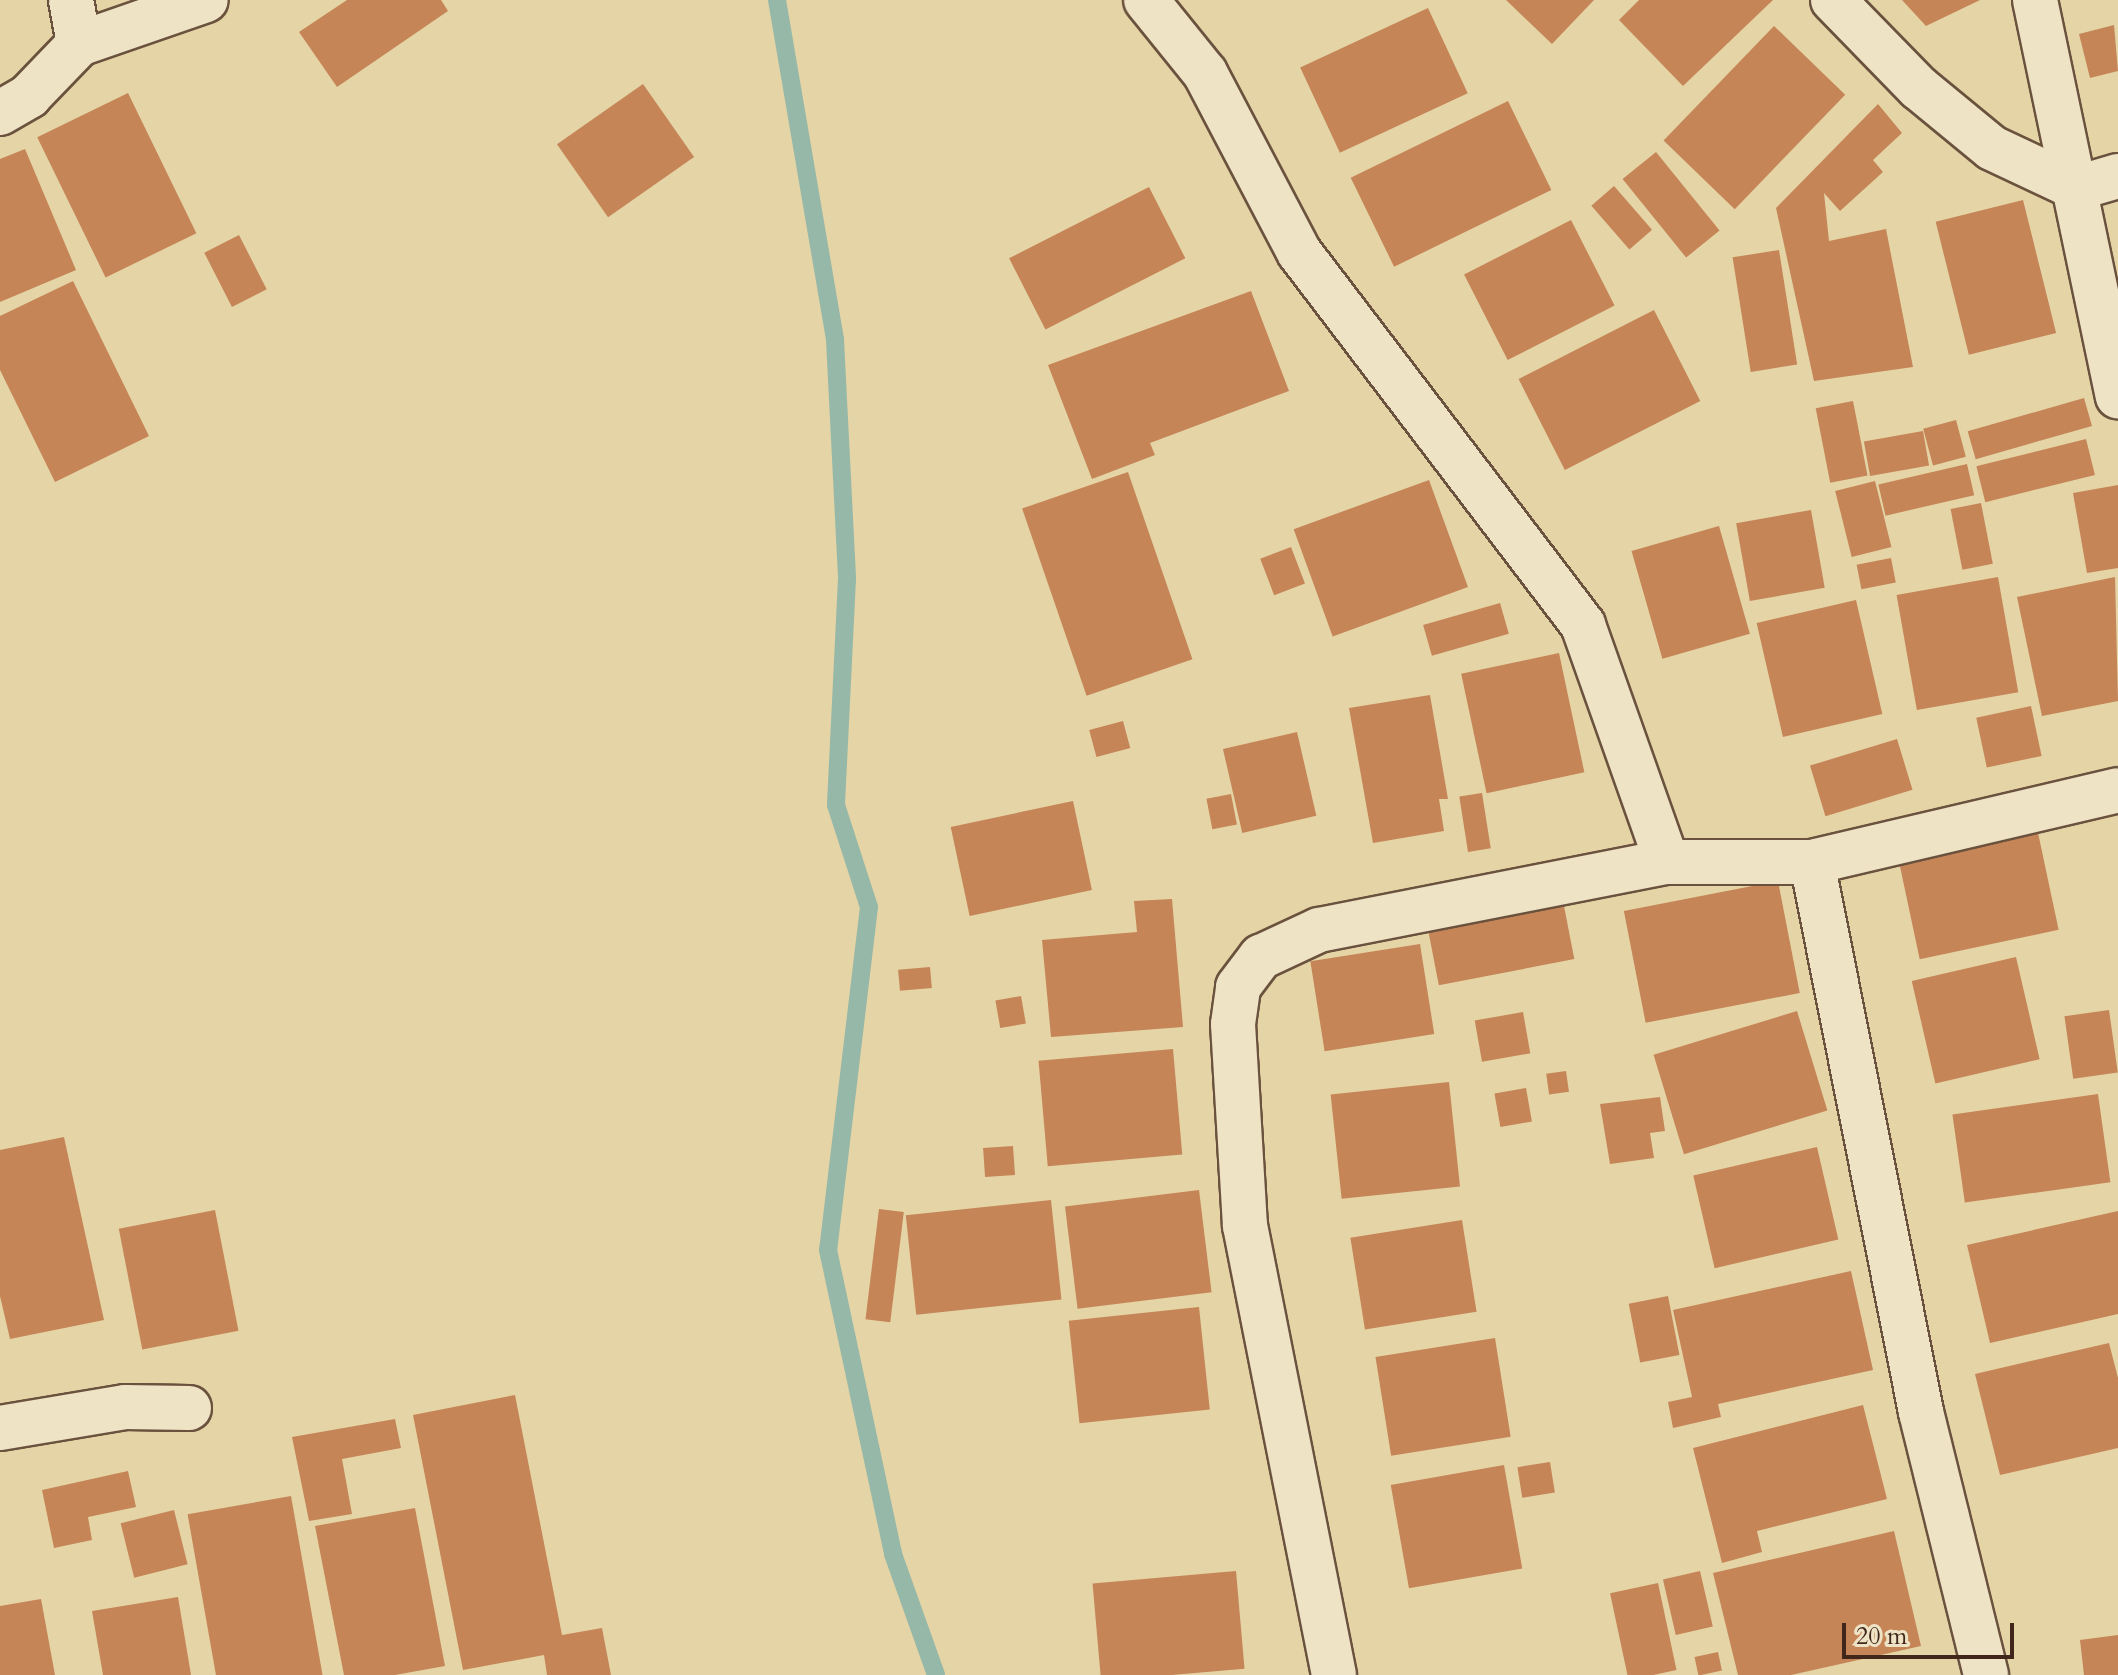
<!DOCTYPE html>
<html>
<head>
<meta charset="utf-8">
<style>
  body { margin:0 }
  #map { position:relative; width:2118px; height:1675px; overflow:hidden; background:#e5d4a6; font-family:Cardo,serif }
  div>[style] { position:absolute }
  [style*='--x'] { left:calc(var(--x)*1px); top:calc(var(--y)*1px); width:calc(var(--w)*1px); rotate:calc(var(--a)*1deg) }
  .stream>* { height:18px; margin:-9px; padding:0 9px; transform-origin:9px; border-radius:9px; background:#96b8a8 }
  .building>* { inset:0; background:#c58557; transform-origin:0 0 }
  .roads { filter:drop-shadow(2px 0 #6a523e) drop-shadow(-2px 0 #6a523e) drop-shadow(0 2px #6a523e) drop-shadow(0 -2px #6a523e) }
  .minor>* { height:44px; margin:-22px; padding:0 22px; transform-origin:22px; border-radius:22px; background:#eee3c5 }
  span { translate:-50% -50%; white-space:nowrap; text-align:center; line-height:1.15; -webkit-text-stroke:7px #eee3c5; paint-order:stroke }
  .scale { position:absolute; left:1842px; top:1623px; width:172px; height:36px; box-sizing:border-box; border:4px solid #41271b; border-top:0; padding-left:10px; font-size:24px; line-height:28px; white-space:nowrap; color:#41271b; -webkit-text-stroke:6px #eee3c5; paint-order:stroke }
</style>
</head>
<body>
<div id="map">
  <div class="stream">
    <div style="--x:777;--y:0;--w:345;--a:80.3"></div>
    <div style="--x:835;--y:340;--w:239;--a:87.1"></div>
    <div style="--x:847;--y:579;--w:226;--a:92.8"></div>
    <div style="--x:836;--y:805;--w:107;--a:72.1"></div>
    <div style="--x:869;--y:907;--w:345;--a:96.8"></div>
    <div style="--x:828;--y:1250;--w:311;--a:77.9"></div>
    <div style="--x:893;--y:1554;--w:128;--a:70.4"></div>
  </div>
  <div class="building">
    <div style="clip-path:polygon(347px 0,441px 0,448px 11px,337px 87px,299px 32px)"></div>
    <div style="clip-path:polygon(1506px 0,1594px 0,1552px 44px)"></div>
    <div style="clip-path:polygon(1639px 0,1773px 0,1683px 86px,1619px 20px)"></div>
    <div style="clip-path:polygon(1902px 0,1980px 0,1926px 26px)"></div>
    <div style="left:1428px;top:8px;width:94px;height:141px;rotate:65deg"></div>
    <div style="clip-path:polygon(2114px 25px,2118px 71px,2090px 78px,2079px 34px)"></div>
    <div style="left:1774px;top:26px;width:99px;height:159px;rotate:44deg"></div>
    <div style="left:643px;top:84px;width:89px;height:105px;rotate:55deg"></div>
    <div style="left:128px;top:93px;width:156px;height:101px;rotate:64deg"></div>
    <div style="left:1508px;top:101px;width:99px;height:175px;rotate:64deg"></div>
    <div style="clip-path:polygon(1878px 104px,1902px 133px,1873px 160px,1883px 172px,1840px 211px,1824px 193px,1829px 241px,1886px 229px,1913px 367px,1814px 381px,1776px 208px)"></div>
    <div style="clip-path:polygon(25px 149px,76px 270px,0 302px,0 159px)"></div>
    <div style="left:1656px;top:152px;width:101px;height:43px;rotate:51deg"></div>
    <div style="left:1614px;top:186px;width:58px;height:30px;rotate:49deg"></div>
    <div style="left:1149px;top:187px;width:80px;height:157px;rotate:63deg"></div>
    <div style="left:2023px;top:200px;width:137px;height:90px;rotate:76deg"></div>
    <div style="left:1571px;top:220px;width:96px;height:120px;rotate:63deg"></div>
    <div style="left:239px;top:235px;width:61px;height:39px;rotate:63deg"></div>
    <div style="left:1779px;top:250px;width:116px;height:47px;rotate:81deg"></div>
    <div style="clip-path:polygon(73px 281px,149px 436px,55px 482px,0 370px,0 316px)"></div>
    <div style="clip-path:polygon(1251px 291px,1289px 391px,1150px 443px,1155px 455px,1092px 479px,1048px 365px)"></div>
    <div style="left:1654px;top:310px;width:102px;height:152px;rotate:63deg"></div>
    <div style="left:2084px;top:398px;width:29px;height:121px;rotate:74deg"></div>
    <div style="left:1853px;top:401px;width:76px;height:38px;rotate:79deg"></div>
    <div style="left:1956px;top:420px;width:38px;height:34px;rotate:75deg"></div>
    <div style="left:1923px;top:431px;width:35px;height:60px;rotate:80deg"></div>
    <div style="left:2086px;top:439px;width:37px;height:113px;rotate:76deg"></div>
    <div style="left:1967px;top:464px;width:32px;height:91px;rotate:77deg"></div>
    <div style="left:1128px;top:472px;width:198px;height:112px;rotate:71deg"></div>
    <div style="left:1429px;top:480px;width:114px;height:144px;rotate:70deg"></div>
    <div style="left:1875px;top:481px;width:68px;height:41px;rotate:76deg"></div>
    <div style="clip-path:polygon(2118px 485px,2118px 568px,2087px 573px,2073px 493px)"></div>
    <div style="left:1981px;top:503px;width:62px;height:31px;rotate:79deg"></div>
    <div style="left:1811px;top:510px;width:79px;height:76px;rotate:80deg"></div>
    <div style="left:1719px;top:526px;width:112px;height:91px;rotate:74deg"></div>
    <div style="left:1291px;top:547px;width:39px;height:33px;rotate:69deg"></div>
    <div style="left:1891px;top:558px;width:25px;height:35px;rotate:79deg"></div>
    <div style="left:1998px;top:577px;width:117px;height:103px;rotate:80deg"></div>
    <div style="clip-path:polygon(2115px 577px,2118px 701px,2042px 716px,2017px 597px)"></div>
    <div style="left:1856px;top:600px;width:117px;height:102px;rotate:77deg"></div>
    <div style="left:1500px;top:603px;width:32px;height:80px;rotate:74deg"></div>
    <div style="left:1559px;top:653px;width:122px;height:100px;rotate:78deg"></div>
    <div style="clip-path:polygon(1430px 695px,1448px 799px,1439px 799px,1444px 831px,1373px 843px,1349px 708px)"></div>
    <div style="left:2031px;top:706px;width:51px;height:56px;rotate:78deg"></div>
    <div style="left:1123px;top:721px;width:28px;height:35px;rotate:75deg"></div>
    <div style="left:1297px;top:732px;width:86px;height:76px;rotate:77deg"></div>
    <div style="left:1897px;top:739px;width:53px;height:91px;rotate:73deg"></div>
    <div style="left:1482px;top:793px;width:56px;height:23px;rotate:81deg"></div>
    <div style="left:1231px;top:794px;width:31px;height:25px;rotate:79deg"></div>
    <div style="left:1073px;top:801px;width:91px;height:125px;rotate:78deg"></div>
    <div style="left:2037px;top:828px;width:104px;height:142px;rotate:78deg"></div>
    <div style="left:1778px;top:881px;width:114px;height:157px;rotate:79deg"></div>
    <div style="clip-path:polygon(1172px 899px,1183px 1027px,1051px 1037px,1042px 940px,1137px 932px,1134px 901px)"></div>
    <div style="left:1564px;top:906px;width:54px;height:138px;rotate:79deg"></div>
    <div style="left:1420px;top:944px;width:91px;height:111px;rotate:81deg"></div>
    <div style="left:2016px;top:957px;width:105px;height:107px;rotate:77deg"></div>
    <div style="left:930px;top:967px;width:21px;height:32px;rotate:85deg"></div>
    <div style="left:1021px;top:996px;width:28px;height:26px;rotate:80deg"></div>
    <div style="left:2109px;top:1010px;width:63px;height:45px;rotate:82deg"></div>
    <div style="left:1797px;top:1011px;width:104px;height:150px;rotate:73deg"></div>
    <div style="left:1523px;top:1012px;width:42px;height:49px;rotate:80deg"></div>
    <div style="left:1173px;top:1049px;width:106px;height:135px;rotate:85deg"></div>
    <div style="left:1566px;top:1071px;width:21px;height:20px;rotate:82deg"></div>
    <div style="left:1449px;top:1082px;width:105px;height:119px;rotate:84deg"></div>
    <div style="left:1526px;top:1088px;width:34px;height:32px;rotate:80deg"></div>
    <div style="left:2098px;top:1094px;width:89px;height:147px;rotate:82deg"></div>
    <div style="clip-path:polygon(1660px 1097px,1665px 1131px,1650px 1133px,1654px 1158px,1610px 1164px,1600px 1104px)"></div>
    <div style="clip-path:polygon(64px 1137px,104px 1320px,10px 1339px,0 1296px,0 1150px)"></div>
    <div style="left:1013px;top:1146px;width:29px;height:30px;rotate:86deg"></div>
    <div style="left:1817px;top:1147px;width:95px;height:127px;rotate:77deg"></div>
    <div style="left:1199px;top:1190px;width:103px;height:135px;rotate:83deg"></div>
    <div style="left:1051px;top:1200px;width:100px;height:146px;rotate:84deg"></div>
    <div style="left:879px;top:1209px;width:25px;height:111px;rotate:7deg"></div>
    <div style="left:215px;top:1210px;width:123px;height:98px;rotate:79deg"></div>
    <div style="clip-path:polygon(2118px 1211px,2118px 1314px,1990px 1343px,1967px 1245px)"></div>
    <div style="left:1462px;top:1220px;width:93px;height:113px;rotate:81deg"></div>
    <div style="clip-path:polygon(1851px 1271px,1873px 1370px,1718px 1404px,1721px 1417px,1673px 1428px,1668px 1402px,1692px 1397px,1673px 1310px)"></div>
    <div style="left:1668px;top:1296px;width:60px;height:40px;rotate:79deg"></div>
    <div style="left:1199px;top:1307px;width:103px;height:131px;rotate:84deg"></div>
    <div style="left:1495px;top:1338px;width:100px;height:121px;rotate:81deg"></div>
    <div style="clip-path:polygon(2109px 1343px,2118px 1378px,2118px 1448px,2000px 1475px,1975px 1374px)"></div>
    <div style="clip-path:polygon(515px 1395px,562px 1635px,602px 1628px,611px 1675px,547px 1675px,544px 1655px,463px 1670px,413px 1415px)"></div>
    <div style="clip-path:polygon(1863px 1405px,1887px 1499px,1757px 1531px,1762px 1552px,1722px 1563px,1693px 1448px)"></div>
    <div style="clip-path:polygon(395px 1419px,401px 1448px,342px 1459px,352px 1514px,309px 1521px,292px 1437px)"></div>
    <div style="left:1550px;top:1462px;width:31px;height:33px;rotate:81deg"></div>
    <div style="left:1504px;top:1465px;width:105px;height:115px;rotate:80deg"></div>
    <div style="clip-path:polygon(128px 1471px,136px 1507px,88px 1517px,92px 1540px,54px 1548px,42px 1490px)"></div>
    <div style="left:291px;top:1496px;width:182px;height:105px;rotate:80deg"></div>
    <div style="clip-path:polygon(415px 1508px,445px 1666px,395px 1675px,344px 1675px,315px 1526px)"></div>
    <div style="left:174px;top:1510px;width:56px;height:55px;rotate:76deg"></div>
    <div style="clip-path:polygon(1894px 1531px,1921px 1646px,1791px 1675px,1738px 1675px,1713px 1573px)"></div>
    <div style="left:1236px;top:1571px;width:98px;height:144px;rotate:85deg"></div>
    <div style="left:1700px;top:1571px;width:57px;height:38px;rotate:77deg"></div>
    <div style="left:1658px;top:1583px;width:89px;height:49px;rotate:78deg"></div>
    <div style="clip-path:polygon(178px 1597px,191px 1675px,103px 1675px,92px 1611px)"></div>
    <div style="clip-path:polygon(41px 1599px,55px 1675px,0 1675px,0 1606px)"></div>
    <div style="clip-path:polygon(2118px 1635px,2118px 1675px,2084px 1675px,2080px 1640px)"></div>
    <div style="left:1718px;top:1652px;width:19px;height:24px;rotate:78deg"></div>
  </div>
  <div class="roads">
    <div class="minor">
      <div style="--x:71;--y:0;--w:45;--a:79.7"></div>
      <div style="--x:1146;--y:0;--w:94;--a:51.1"></div>
      <div style="--x:1205;--y:73;--w:202;--a:62.3"></div>
      <div style="--x:1299;--y:252;--w:469;--a:52.7"></div>
      <div style="--x:1583;--y:625;--w:251;--a:70.5"></div>
      <div style="--x:1833;--y:0;--w:123;--a:45.7"></div>
      <div style="--x:1919;--y:88;--w:94;--a:39.4"></div>
      <div style="--x:1992;--y:148;--w:94;--a:25.2"></div>
      <div style="--x:2077;--y:188;--w:43;--a:-16.3"></div>
      <div style="--x:2035;--y:0;--w:405;--a:78.2"></div>
      <div style="--x:0;--y:113;--w:34;--a:-30"></div>
      <div style="--x:29;--y:96;--w:72;--a:-46.1"></div>
      <div style="--x:79;--y:44;--w:134;--a:-19.1"></div>
      <div style="--x:1812;--y:862;--w:561;--a:78.79"></div>
      <div style="--x:1921;--y:1412;--w:271;--a:76.1"></div>
      <div style="--x:0;--y:1428;--w:127;--a:-9.5"></div>
      <div style="--x:125;--y:1407;--w:64;--a:0.9"></div>
      <div style="--x:1334;--y:1675;--w:458;--a:-101.2"></div>
      <div style="--x:1245;--y:1226;--w:202;--a:-93.4"></div>
      <div style="--x:1233;--y:1024;--w:37;--a:-82"></div>
      <div style="--x:1238;--y:987;--w:38;--a:-53"></div>
      <div style="--x:1261;--y:957;--w:64;--a:-25"></div>
      <div style="--x:1319;--y:930;--w:355;--a:-11.1"></div>
      <div style="--x:1667;--y:862;--w:145;--a:0"></div>
      <div style="--x:1812;--y:862;--w:314;--a:-13.2"></div>
    </div>
  </div>
  <div class="scale">20 m</div>
</div>
</body>
</html>
